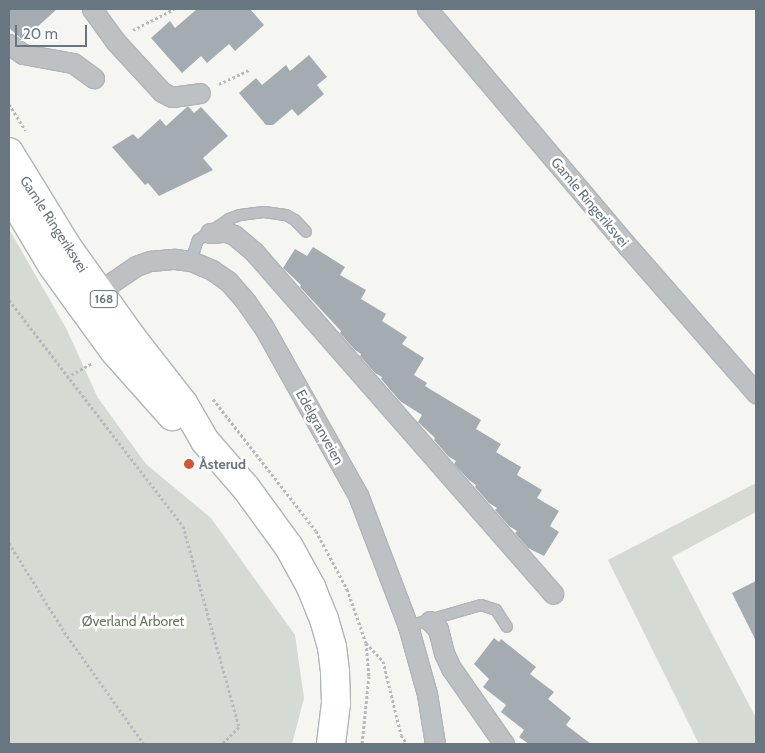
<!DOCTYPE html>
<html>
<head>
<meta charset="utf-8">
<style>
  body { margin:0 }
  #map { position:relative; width:765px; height:753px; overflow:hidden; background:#f5f5f2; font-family:Cabin,sans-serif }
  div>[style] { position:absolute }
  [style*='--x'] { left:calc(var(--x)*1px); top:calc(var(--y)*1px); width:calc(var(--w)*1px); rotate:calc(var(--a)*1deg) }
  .green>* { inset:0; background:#d5dad2 }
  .building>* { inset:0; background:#a5acb1 }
  .path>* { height:3px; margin-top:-1.5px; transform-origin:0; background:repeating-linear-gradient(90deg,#b7babc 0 2.5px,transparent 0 5px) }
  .roads { filter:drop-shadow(1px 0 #b0b5b8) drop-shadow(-1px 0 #b0b5b8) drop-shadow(0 1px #b0b5b8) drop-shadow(0 -1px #b0b5b8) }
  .lane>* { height:10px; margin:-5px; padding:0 5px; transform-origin:5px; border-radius:5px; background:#bdc1c4 }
  .street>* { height:19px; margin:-9.5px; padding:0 9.5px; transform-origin:9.5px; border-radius:9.5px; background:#bdc1c4 }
  .primary>* { height:28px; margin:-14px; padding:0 14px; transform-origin:14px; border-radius:14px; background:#fff }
  .dots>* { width:14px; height:14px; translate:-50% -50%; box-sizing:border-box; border:2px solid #fff; border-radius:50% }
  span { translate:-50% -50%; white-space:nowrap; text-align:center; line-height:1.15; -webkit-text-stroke:5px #fff; paint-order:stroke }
  .shield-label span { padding:1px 4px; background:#fff; border:1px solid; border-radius:4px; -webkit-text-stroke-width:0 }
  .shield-label { font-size:12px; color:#677680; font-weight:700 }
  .street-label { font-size:14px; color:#677680 }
  .poi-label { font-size:14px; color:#677680; font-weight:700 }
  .left { translate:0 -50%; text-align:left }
  .park-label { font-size:14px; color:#6a7865 }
  .frame { position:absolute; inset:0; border:10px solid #677680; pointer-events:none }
  .scale { position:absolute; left:15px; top:25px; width:72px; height:22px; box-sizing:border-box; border:2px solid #677680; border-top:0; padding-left:6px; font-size:15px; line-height:18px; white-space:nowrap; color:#677680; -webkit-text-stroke:4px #fff; paint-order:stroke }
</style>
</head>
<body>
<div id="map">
  <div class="green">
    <div style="clip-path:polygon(9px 229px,66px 328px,98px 398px,146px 464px,211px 518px,295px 635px,304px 698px,292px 744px,9px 744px)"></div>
    <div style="clip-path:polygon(756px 483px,756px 512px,672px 557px,756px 718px,756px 744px,699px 744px,608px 560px)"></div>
  </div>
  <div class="building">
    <div style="clip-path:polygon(9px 9px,57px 9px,23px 40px,9px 28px)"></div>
    <div style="clip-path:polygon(197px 9px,250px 9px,264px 25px,235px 51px,229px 44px,207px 63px,201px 56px,182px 73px,151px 38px,170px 21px,175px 28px)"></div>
    <div style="clip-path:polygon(309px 55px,327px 77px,317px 85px,324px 94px,298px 116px,292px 109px,273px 125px,266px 125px,239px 93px,256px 78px,262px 85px,286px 65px,290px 71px)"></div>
    <div style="clip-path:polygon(188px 106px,194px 113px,201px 107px,228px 136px,203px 158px,213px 170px,159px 196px,148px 183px,145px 185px,112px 147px,133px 134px,138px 139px,160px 119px,166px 126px)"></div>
    <div style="clip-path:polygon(313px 247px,345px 267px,340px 275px,366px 290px,361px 299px,386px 314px,382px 321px,407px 337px,402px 344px,424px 358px,414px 375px,427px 383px,425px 386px,481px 420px,476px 429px,501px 444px,496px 452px,521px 467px,517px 475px,542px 490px,537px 498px,559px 511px,550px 526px,559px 532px,544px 556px,528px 548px,515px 533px,517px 531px,509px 526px,495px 510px,497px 508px,489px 503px,475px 487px,476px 485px,469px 480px,454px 464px,456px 461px,448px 456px,434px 440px,435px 438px,418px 422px,422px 415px,400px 401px,381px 379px,382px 377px,375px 373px,360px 356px,361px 354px,355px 350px,340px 333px,341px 331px,300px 287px,301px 285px,283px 268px,295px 249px,307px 256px)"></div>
    <div style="clip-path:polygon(756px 581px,756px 641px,732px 593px)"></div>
    <div style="clip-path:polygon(494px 638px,499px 642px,501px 639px,536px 667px,530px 674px,554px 692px,548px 699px,571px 718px,566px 725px,591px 744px,529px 744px,519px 737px,524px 730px,501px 712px,506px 705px,483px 687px,489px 679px,474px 664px)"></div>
  </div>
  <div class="path">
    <div style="--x:133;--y:30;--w:46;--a:-27.1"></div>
    <div style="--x:219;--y:84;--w:33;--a:-25"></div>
    <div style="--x:9;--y:104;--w:31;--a:58"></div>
    <div style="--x:9;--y:300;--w:285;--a:52.4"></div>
    <div style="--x:183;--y:526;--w:209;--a:74.4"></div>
    <div style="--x:239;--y:727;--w:24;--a:135"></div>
    <div style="--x:67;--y:377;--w:29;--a:-29"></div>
    <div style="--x:213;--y:399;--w:167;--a:52"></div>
    <div style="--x:316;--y:531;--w:66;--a:61.9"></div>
    <div style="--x:347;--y:589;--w:57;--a:70.6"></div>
    <div style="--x:366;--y:643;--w:33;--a:85"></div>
    <div style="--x:369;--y:676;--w:68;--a:95.9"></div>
    <div style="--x:9;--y:543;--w:110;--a:58.1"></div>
    <div style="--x:67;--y:636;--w:133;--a:54.5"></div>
    <div style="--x:366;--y:643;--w:25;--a:47"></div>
    <div style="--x:383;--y:661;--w:76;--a:76.3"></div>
    <div style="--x:401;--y:735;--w:11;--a:56"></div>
  </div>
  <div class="roads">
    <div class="lane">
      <div style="--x:191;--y:261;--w:22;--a:-72"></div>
      <div style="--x:198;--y:240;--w:37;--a:-34"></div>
      <div style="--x:229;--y:219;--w:12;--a:-20"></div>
      <div style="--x:240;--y:215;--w:24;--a:-7"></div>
      <div style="--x:264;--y:212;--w:22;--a:8"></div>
      <div style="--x:286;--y:215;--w:10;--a:29"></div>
      <div style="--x:295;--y:220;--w:16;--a:47"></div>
      <div style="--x:408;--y:626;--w:76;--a:-16"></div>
      <div style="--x:481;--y:605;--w:16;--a:18"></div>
      <div style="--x:496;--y:610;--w:20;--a:57"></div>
    </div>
    <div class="street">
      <div style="--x:92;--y:9;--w:39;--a:54"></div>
      <div style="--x:115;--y:41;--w:69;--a:47.3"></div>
      <div style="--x:162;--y:92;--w:11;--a:27"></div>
      <div style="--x:172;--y:97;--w:28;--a:-8"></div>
      <div style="--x:427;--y:9;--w:313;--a:49.8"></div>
      <div style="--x:629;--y:248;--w:193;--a:48.8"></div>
      <div style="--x:9;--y:44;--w:17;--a:36"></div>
      <div style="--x:23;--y:54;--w:51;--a:10.2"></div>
      <div style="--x:73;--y:63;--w:26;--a:36"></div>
      <div style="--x:210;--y:233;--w:16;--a:-4"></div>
      <div style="--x:226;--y:232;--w:9;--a:21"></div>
      <div style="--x:234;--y:235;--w:26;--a:40"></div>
      <div style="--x:254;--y:252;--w:454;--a:48.8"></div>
      <div style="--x:89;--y:298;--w:57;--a:-34.2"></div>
      <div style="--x:136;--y:266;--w:15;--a:-20"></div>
      <div style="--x:150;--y:261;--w:25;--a:-5"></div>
      <div style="--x:175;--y:259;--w:16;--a:7"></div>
      <div style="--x:191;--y:261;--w:23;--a:23"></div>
      <div style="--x:212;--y:270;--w:19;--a:35"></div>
      <div style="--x:228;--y:281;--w:28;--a:49"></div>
      <div style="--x:246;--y:302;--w:29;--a:55"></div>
      <div style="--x:263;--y:326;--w:194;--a:60.7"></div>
      <div style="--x:358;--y:495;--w:140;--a:69.1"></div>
      <div style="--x:408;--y:626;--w:71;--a:74.4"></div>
      <div style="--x:427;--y:694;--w:51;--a:80.9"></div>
      <div style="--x:430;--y:621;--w:11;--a:45"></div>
      <div style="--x:438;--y:629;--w:25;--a:76"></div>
      <div style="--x:444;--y:653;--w:17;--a:65"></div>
      <div style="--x:451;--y:668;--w:93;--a:55.1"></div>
    </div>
    <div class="primary">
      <div style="--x:9;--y:152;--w:109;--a:58.5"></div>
      <div style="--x:66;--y:245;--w:114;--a:54.6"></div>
      <div style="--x:132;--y:338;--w:83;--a:51.9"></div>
      <div style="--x:183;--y:403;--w:44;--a:59.9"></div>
      <div style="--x:205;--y:441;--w:62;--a:48.9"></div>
      <div style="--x:246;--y:488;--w:73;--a:53.9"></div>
      <div style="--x:289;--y:547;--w:46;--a:61.2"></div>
      <div style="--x:311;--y:587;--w:35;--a:68"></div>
      <div style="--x:324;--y:619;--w:29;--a:74"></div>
      <div style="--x:332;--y:647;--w:26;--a:83"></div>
      <div style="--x:335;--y:673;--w:30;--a:88"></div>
      <div style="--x:336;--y:703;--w:41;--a:97"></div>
      <div style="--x:9;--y:193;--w:84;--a:59.2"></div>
      <div style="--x:52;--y:265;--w:48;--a:54.3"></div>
      <div style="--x:80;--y:304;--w:59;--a:53.9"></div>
      <div style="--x:115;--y:352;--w:86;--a:48.3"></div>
    </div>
  </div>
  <div class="dots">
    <div style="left:189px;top:464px;background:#d25435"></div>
  </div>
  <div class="shield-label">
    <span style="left:104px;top:299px">168</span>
  </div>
  <div class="street-label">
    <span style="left:590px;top:202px;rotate:50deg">Gamle Ringeriksvei</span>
    <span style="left:54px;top:224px;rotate:57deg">Gamle Ringeriksvei</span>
    <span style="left:320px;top:427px;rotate:61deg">Edelgranveien</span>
  </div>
  <div class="poi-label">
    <span class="left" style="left:199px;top:464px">Åsterud</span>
  </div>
  <div class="park-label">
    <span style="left:133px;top:621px">Øverland Arboret</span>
  </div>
  <div class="frame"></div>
  <div class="scale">20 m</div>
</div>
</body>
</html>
